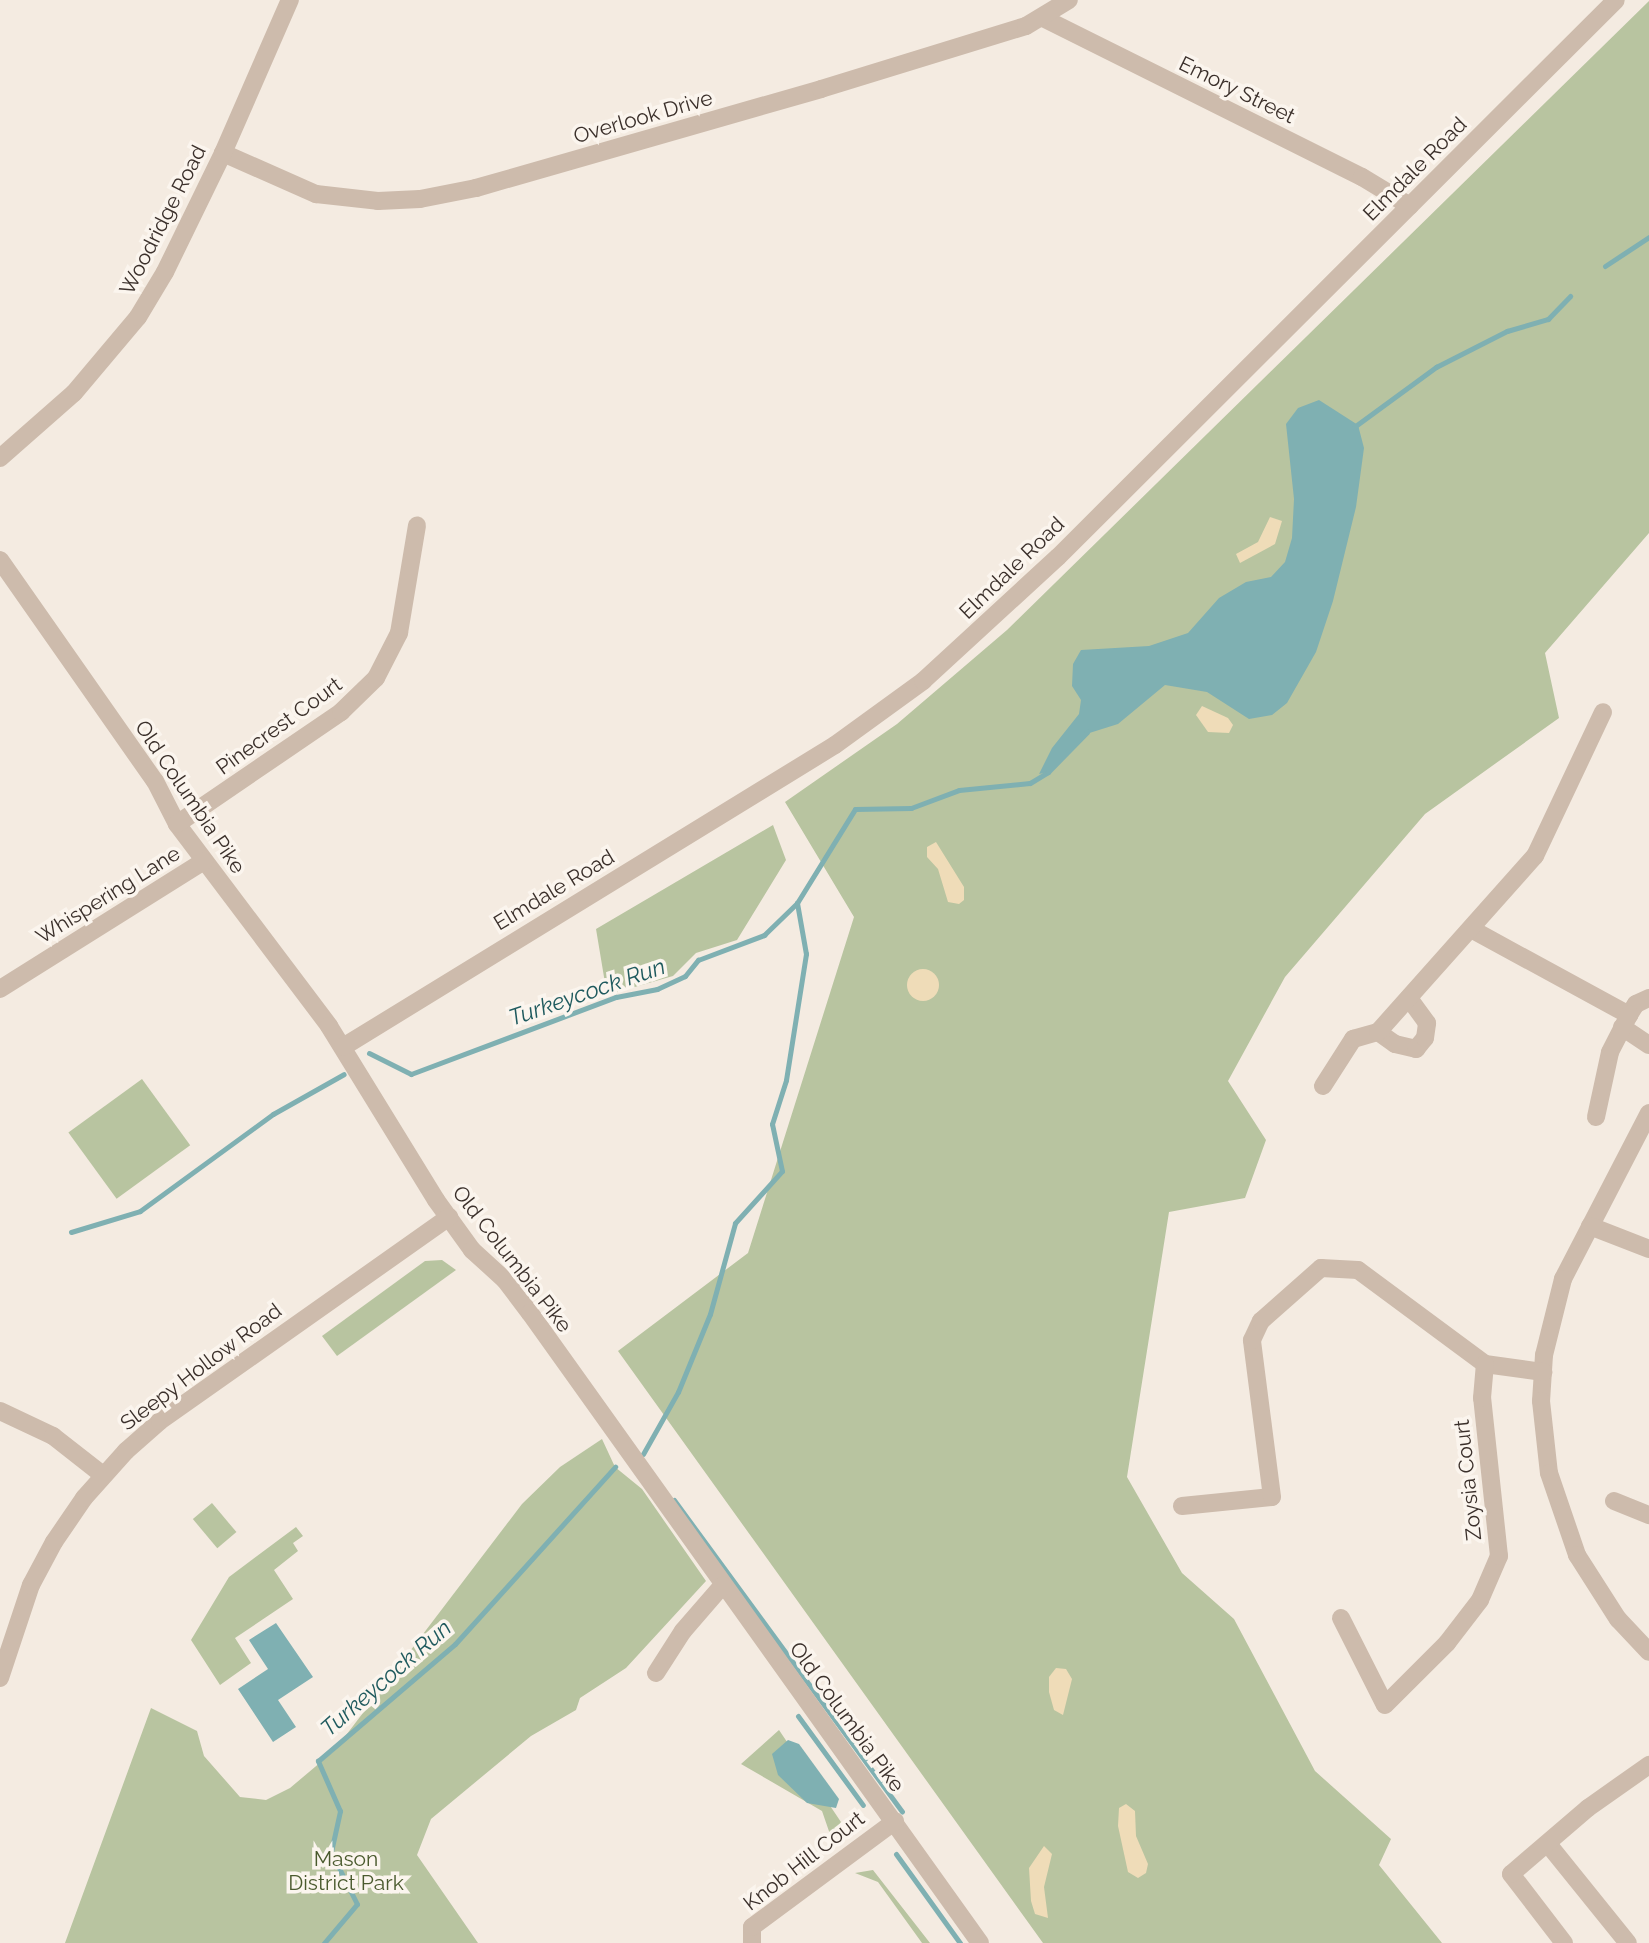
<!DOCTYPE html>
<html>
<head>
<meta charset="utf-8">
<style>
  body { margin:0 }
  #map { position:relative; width:1649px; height:1943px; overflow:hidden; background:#f4ebe1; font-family:Raleway,sans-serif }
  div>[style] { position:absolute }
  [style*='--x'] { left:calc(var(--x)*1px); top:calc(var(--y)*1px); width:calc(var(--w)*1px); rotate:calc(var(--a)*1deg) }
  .green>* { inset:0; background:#b8c4a0; transform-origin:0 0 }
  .sand>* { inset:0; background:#efdcb8 }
  .round { border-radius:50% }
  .water>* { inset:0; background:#7fb0b2 }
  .stream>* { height:5px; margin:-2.5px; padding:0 2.5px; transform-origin:2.5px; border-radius:2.5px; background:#7fb0b2 }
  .minor>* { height:18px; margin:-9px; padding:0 9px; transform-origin:9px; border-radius:9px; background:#cdbbac }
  span { translate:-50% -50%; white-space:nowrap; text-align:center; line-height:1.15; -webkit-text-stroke:7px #fbf5ee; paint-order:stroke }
  .street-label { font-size:21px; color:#3b302b }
  .park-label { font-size:21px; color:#4a5a2e }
  .water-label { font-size:23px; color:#1f5a5e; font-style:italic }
</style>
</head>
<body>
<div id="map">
  <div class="green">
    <div style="clip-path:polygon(1649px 1px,1649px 533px,1545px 653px,1559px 718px,1425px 814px,1285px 977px,1228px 1081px,1266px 1140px,1245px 1198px,1169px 1212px,1127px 1477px,1182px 1573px,1234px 1619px,1315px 1771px,1391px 1839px,1379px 1865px,1442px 1943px,1043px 1943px,618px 1351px,748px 1253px,854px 917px,785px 802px,897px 724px,1007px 630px)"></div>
    <div style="clip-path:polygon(773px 825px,786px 860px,737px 940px,696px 953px,673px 976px,607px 995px,596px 929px)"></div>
    <div style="left:142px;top:1079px;width:82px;height:91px;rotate:54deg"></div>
    <div style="clip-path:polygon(442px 1260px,456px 1270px,337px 1356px,322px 1336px,425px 1261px)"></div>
    <div style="clip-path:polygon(602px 1439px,615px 1467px,642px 1489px,706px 1581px,626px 1668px,580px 1698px,576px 1710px,531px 1736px,431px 1819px,417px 1855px,478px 1943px,65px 1943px,151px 1708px,197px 1731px,204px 1756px,240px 1797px,266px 1800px,290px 1788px,334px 1751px,522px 1504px,560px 1467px)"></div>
    <div style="left:212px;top:1503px;width:38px;height:25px;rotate:50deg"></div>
    <div style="clip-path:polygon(296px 1527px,303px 1536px,293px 1543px,298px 1551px,274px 1570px,293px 1599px,235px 1638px,251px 1663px,220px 1685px,191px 1640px,229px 1577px)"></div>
    <div style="clip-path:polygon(779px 1730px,841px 1822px,832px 1840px,822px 1811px,741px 1764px)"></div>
    <div style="clip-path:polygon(873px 1870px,930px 1943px,922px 1943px,878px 1882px,855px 1873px)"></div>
  </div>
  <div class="sand">
    <div style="clip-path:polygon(1270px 517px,1282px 521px,1275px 544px,1240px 563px,1236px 554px,1258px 542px)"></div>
    <div style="clip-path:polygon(1202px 706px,1228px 718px,1233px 725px,1229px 733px,1208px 732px,1196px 715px)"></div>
    <div style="clip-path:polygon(936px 842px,964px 887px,964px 900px,959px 904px,948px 902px,938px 869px,927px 857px,927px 847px)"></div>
    <div class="round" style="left:907px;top:969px;width:32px;height:32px"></div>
    <div style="clip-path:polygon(1056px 1668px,1066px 1669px,1072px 1679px,1063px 1715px,1054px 1710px,1049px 1692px,1049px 1677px)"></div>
    <div style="clip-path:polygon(1126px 1804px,1135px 1811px,1136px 1836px,1148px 1864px,1146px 1873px,1138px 1878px,1128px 1872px,1118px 1826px,1119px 1808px)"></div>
    <div style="clip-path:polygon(1044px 1846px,1052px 1854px,1044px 1887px,1048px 1918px,1035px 1914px,1031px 1901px,1029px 1868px)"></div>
  </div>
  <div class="water">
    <div style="clip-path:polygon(1319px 400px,1358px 425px,1364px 448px,1356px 507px,1333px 601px,1316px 652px,1287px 703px,1272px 715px,1249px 719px,1207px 692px,1165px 685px,1118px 724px,1083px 735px,1048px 772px,1039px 774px,1052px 748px,1079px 714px,1081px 700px,1072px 686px,1073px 664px,1081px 650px,1149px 646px,1188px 633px,1219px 598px,1246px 582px,1271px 577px,1285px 562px,1292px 538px,1294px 499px,1286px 424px,1298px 408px)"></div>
    <div style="clip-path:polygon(276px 1623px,313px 1677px,278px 1700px,296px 1727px,273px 1742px,238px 1689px,268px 1669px,249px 1640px)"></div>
    <div style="clip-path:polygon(788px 1740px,799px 1744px,839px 1799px,836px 1808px,807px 1803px,778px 1775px,772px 1754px)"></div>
  </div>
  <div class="stream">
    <div style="--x:1605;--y:266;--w:53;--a:-33.4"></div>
    <div style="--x:1354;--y:427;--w:102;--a:-36.2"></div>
    <div style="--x:1436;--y:367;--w:80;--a:-26.9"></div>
    <div style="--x:1507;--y:331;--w:43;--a:-16.3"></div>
    <div style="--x:1548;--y:319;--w:32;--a:-46"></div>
    <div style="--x:369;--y:1053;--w:47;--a:26.6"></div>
    <div style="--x:411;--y:1074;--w:219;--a:-20.6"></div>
    <div style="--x:616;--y:997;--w:42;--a:-11"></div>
    <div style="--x:657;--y:989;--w:31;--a:-25"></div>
    <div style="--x:685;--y:976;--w:21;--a:-51"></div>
    <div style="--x:698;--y:960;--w:71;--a:-20.7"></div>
    <div style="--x:764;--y:935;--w:46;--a:-44.1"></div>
    <div style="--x:797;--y:903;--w:110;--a:-58.3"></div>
    <div style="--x:855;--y:809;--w:56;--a:-1"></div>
    <div style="--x:911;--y:808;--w:51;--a:-20.6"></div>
    <div style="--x:959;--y:790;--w:71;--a:-5.6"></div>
    <div style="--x:1030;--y:783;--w:21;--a:-31"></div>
    <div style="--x:1048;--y:772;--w:56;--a:-45.7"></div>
    <div style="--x:71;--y:1232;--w:72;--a:-16.9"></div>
    <div style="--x:140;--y:1211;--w:165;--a:-36.1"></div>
    <div style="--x:273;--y:1114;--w:81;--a:-29.4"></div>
    <div style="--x:643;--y:1454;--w:71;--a:-60.6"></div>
    <div style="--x:678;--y:1392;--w:84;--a:-67.7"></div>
    <div style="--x:710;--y:1314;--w:94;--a:-74.6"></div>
    <div style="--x:735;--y:1223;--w:70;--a:-47.9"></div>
    <div style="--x:782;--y:1171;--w:48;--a:-102"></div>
    <div style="--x:772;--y:1124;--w:46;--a:-72.3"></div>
    <div style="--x:786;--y:1080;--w:128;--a:-81"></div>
    <div style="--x:806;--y:954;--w:52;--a:-100"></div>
    <div style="--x:674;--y:1500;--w:386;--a:53.8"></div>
    <div style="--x:798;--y:1716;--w:110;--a:53.9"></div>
    <div style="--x:896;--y:1854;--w:110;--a:54.3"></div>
    <div style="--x:324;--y:1943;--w:51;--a:-49.8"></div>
    <div style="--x:357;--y:1904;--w:58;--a:-116.6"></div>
    <div style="--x:331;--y:1852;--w:42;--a:-77.6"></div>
    <div style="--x:340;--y:1811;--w:55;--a:-113.7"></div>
    <div style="--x:318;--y:1761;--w:180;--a:-40.5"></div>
    <div style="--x:455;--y:1644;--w:239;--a:-47.9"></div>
  </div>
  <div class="minor">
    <div style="--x:1043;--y:18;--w:356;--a:26.5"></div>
    <div style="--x:1362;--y:177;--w:56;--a:31.1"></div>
    <div style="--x:223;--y:153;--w:102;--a:23.8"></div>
    <div style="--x:316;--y:194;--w:62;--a:6.4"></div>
    <div style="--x:378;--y:201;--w:42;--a:-2.7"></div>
    <div style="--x:420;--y:199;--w:57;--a:-11.1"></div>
    <div style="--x:476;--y:188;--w:359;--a:-16"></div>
    <div style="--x:821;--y:89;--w:214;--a:-17.1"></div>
    <div style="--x:1026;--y:26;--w:50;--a:-31.2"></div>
    <div style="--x:0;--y:458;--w:98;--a:-41.3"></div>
    <div style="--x:74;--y:393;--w:99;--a:-49.9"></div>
    <div style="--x:138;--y:317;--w:52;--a:-59"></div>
    <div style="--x:165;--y:272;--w:132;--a:-64"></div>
    <div style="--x:223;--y:153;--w:167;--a:-66.4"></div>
    <div style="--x:0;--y:560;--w:270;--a:55"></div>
    <div style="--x:155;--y:781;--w:48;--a:62.9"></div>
    <div style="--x:177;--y:824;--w:253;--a:53"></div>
    <div style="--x:329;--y:1026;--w:204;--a:58.4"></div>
    <div style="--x:436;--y:1200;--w:62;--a:54.2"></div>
    <div style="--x:472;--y:1250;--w:45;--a:42.3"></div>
    <div style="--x:505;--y:1280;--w:41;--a:52.9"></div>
    <div style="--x:530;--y:1313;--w:774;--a:54.46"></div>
    <div style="--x:177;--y:824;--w:199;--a:-34.3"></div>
    <div style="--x:341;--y:712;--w:49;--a:-44.2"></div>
    <div style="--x:376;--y:678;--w:51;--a:-62.9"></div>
    <div style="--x:399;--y:633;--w:109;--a:-80.5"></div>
    <div style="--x:1473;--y:930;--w:178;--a:28.6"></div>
    <div style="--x:1629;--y:1015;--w:13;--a:-58"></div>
    <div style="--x:1636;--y:1004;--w:14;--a:-25"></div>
    <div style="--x:0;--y:989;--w:241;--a:-32.1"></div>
    <div style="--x:1622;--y:1027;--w:32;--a:34"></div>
    <div style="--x:1378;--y:1032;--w:21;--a:35"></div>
    <div style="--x:1395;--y:1044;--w:22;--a:13"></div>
    <div style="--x:1416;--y:1049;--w:14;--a:-51"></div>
    <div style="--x:1425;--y:1038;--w:15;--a:-82"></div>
    <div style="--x:1427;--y:1023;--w:31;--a:-126"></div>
    <div style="--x:343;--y:1047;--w:577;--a:-31.54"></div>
    <div style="--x:835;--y:745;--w:109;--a:-36"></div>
    <div style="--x:923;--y:681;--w:183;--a:-42.6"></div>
    <div style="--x:1058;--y:557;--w:788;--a:-44.95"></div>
    <div style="--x:1323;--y:1086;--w:56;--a:-57.4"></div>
    <div style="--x:1353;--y:1039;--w:26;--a:-16"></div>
    <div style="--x:1378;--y:1032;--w:236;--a:-48.3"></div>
    <div style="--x:1535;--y:856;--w:159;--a:-64.7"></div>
    <div style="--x:1649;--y:1113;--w:187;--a:117.4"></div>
    <div style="--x:1563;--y:1279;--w:78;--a:104"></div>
    <div style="--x:1544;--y:1355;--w:46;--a:93.7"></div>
    <div style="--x:1541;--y:1401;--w:72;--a:83.7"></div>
    <div style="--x:1549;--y:1473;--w:87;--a:71.1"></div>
    <div style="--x:1577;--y:1555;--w:76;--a:57.4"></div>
    <div style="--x:1618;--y:1619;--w:45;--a:46.8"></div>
    <div style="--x:1596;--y:1117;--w:66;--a:-77.8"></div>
    <div style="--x:1610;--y:1052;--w:42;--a:-62.8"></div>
    <div style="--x:1590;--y:1226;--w:63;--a:21.3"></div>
    <div style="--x:0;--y:1411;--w:59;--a:25.3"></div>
    <div style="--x:53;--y:1436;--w:63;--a:38"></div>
    <div style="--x:1614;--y:1501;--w:38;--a:22"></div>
    <div style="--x:1182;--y:1506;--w:90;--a:-5.7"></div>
    <div style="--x:1272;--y:1497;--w:158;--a:-97.3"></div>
    <div style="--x:1252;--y:1340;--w:21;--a:-65"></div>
    <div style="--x:1261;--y:1321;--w:80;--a:-41.5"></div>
    <div style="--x:1321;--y:1268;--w:37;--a:3"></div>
    <div style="--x:1358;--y:1270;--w:158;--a:36.5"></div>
    <div style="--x:1485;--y:1364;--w:59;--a:7.9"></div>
    <div style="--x:1341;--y:1618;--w:97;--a:63.2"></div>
    <div style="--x:1385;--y:1705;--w:88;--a:-45"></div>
    <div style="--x:1447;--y:1643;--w:54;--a:-52.5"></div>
    <div style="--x:1480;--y:1600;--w:48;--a:-66.6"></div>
    <div style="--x:1499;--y:1556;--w:159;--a:-96.1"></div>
    <div style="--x:1482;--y:1398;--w:34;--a:-85"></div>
    <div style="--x:656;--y:1673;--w:50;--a:-57.3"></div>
    <div style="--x:683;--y:1631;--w:60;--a:-49.1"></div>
    <div style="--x:0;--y:1678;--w:98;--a:-71.6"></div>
    <div style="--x:31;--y:1585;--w:49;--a:-61.9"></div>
    <div style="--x:54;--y:1542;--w:53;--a:-55.7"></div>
    <div style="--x:84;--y:1498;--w:63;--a:-48.2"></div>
    <div style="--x:126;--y:1451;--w:45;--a:-41.4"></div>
    <div style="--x:160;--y:1421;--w:354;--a:-35.2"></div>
    <div style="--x:1548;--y:1844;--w:127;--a:51.1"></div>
    <div style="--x:752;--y:1943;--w:16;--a:-90"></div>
    <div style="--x:752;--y:1927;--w:178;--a:-36.5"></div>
    <div style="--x:1564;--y:1943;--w:87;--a:-127.5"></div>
    <div style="--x:1511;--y:1874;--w:101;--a:-40.6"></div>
    <div style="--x:1588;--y:1808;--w:75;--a:-35.2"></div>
  </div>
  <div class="street-label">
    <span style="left:1237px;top:90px;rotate:26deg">Emory Street</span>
    <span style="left:643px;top:117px;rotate:-16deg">Overlook Drive</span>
    <span style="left:1415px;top:169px;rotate:-45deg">Elmdale Road</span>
    <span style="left:163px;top:220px;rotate:-63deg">Woodridge Road</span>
    <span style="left:1012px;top:568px;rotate:-44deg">Elmdale Road</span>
    <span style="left:279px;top:726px;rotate:-36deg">Pinecrest Court</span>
    <span style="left:190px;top:797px;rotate:56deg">Old Columbia Pike</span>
    <span style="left:554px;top:890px;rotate:-31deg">Elmdale Road</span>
    <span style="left:108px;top:895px;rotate:-32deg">Whispering Lane</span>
    <span style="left:512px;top:1259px;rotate:52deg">Old Columbia Pike</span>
    <span style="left:201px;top:1367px;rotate:-37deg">Sleepy Hollow Road</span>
    <span style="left:1468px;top:1480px;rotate:-96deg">Zoysia Court</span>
    <span style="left:847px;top:1717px;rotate:54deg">Old Columbia Pike</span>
    <span style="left:804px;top:1861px;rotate:-38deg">Knob Hill Court</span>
  </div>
  <div class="park-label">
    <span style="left:346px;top:1871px">Mason<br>District Park</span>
  </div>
  <div class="water-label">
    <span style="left:587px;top:992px;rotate:-19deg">Turkeycock Run</span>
    <span style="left:386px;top:1678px;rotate:-41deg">Turkeycock Run</span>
  </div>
</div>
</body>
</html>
